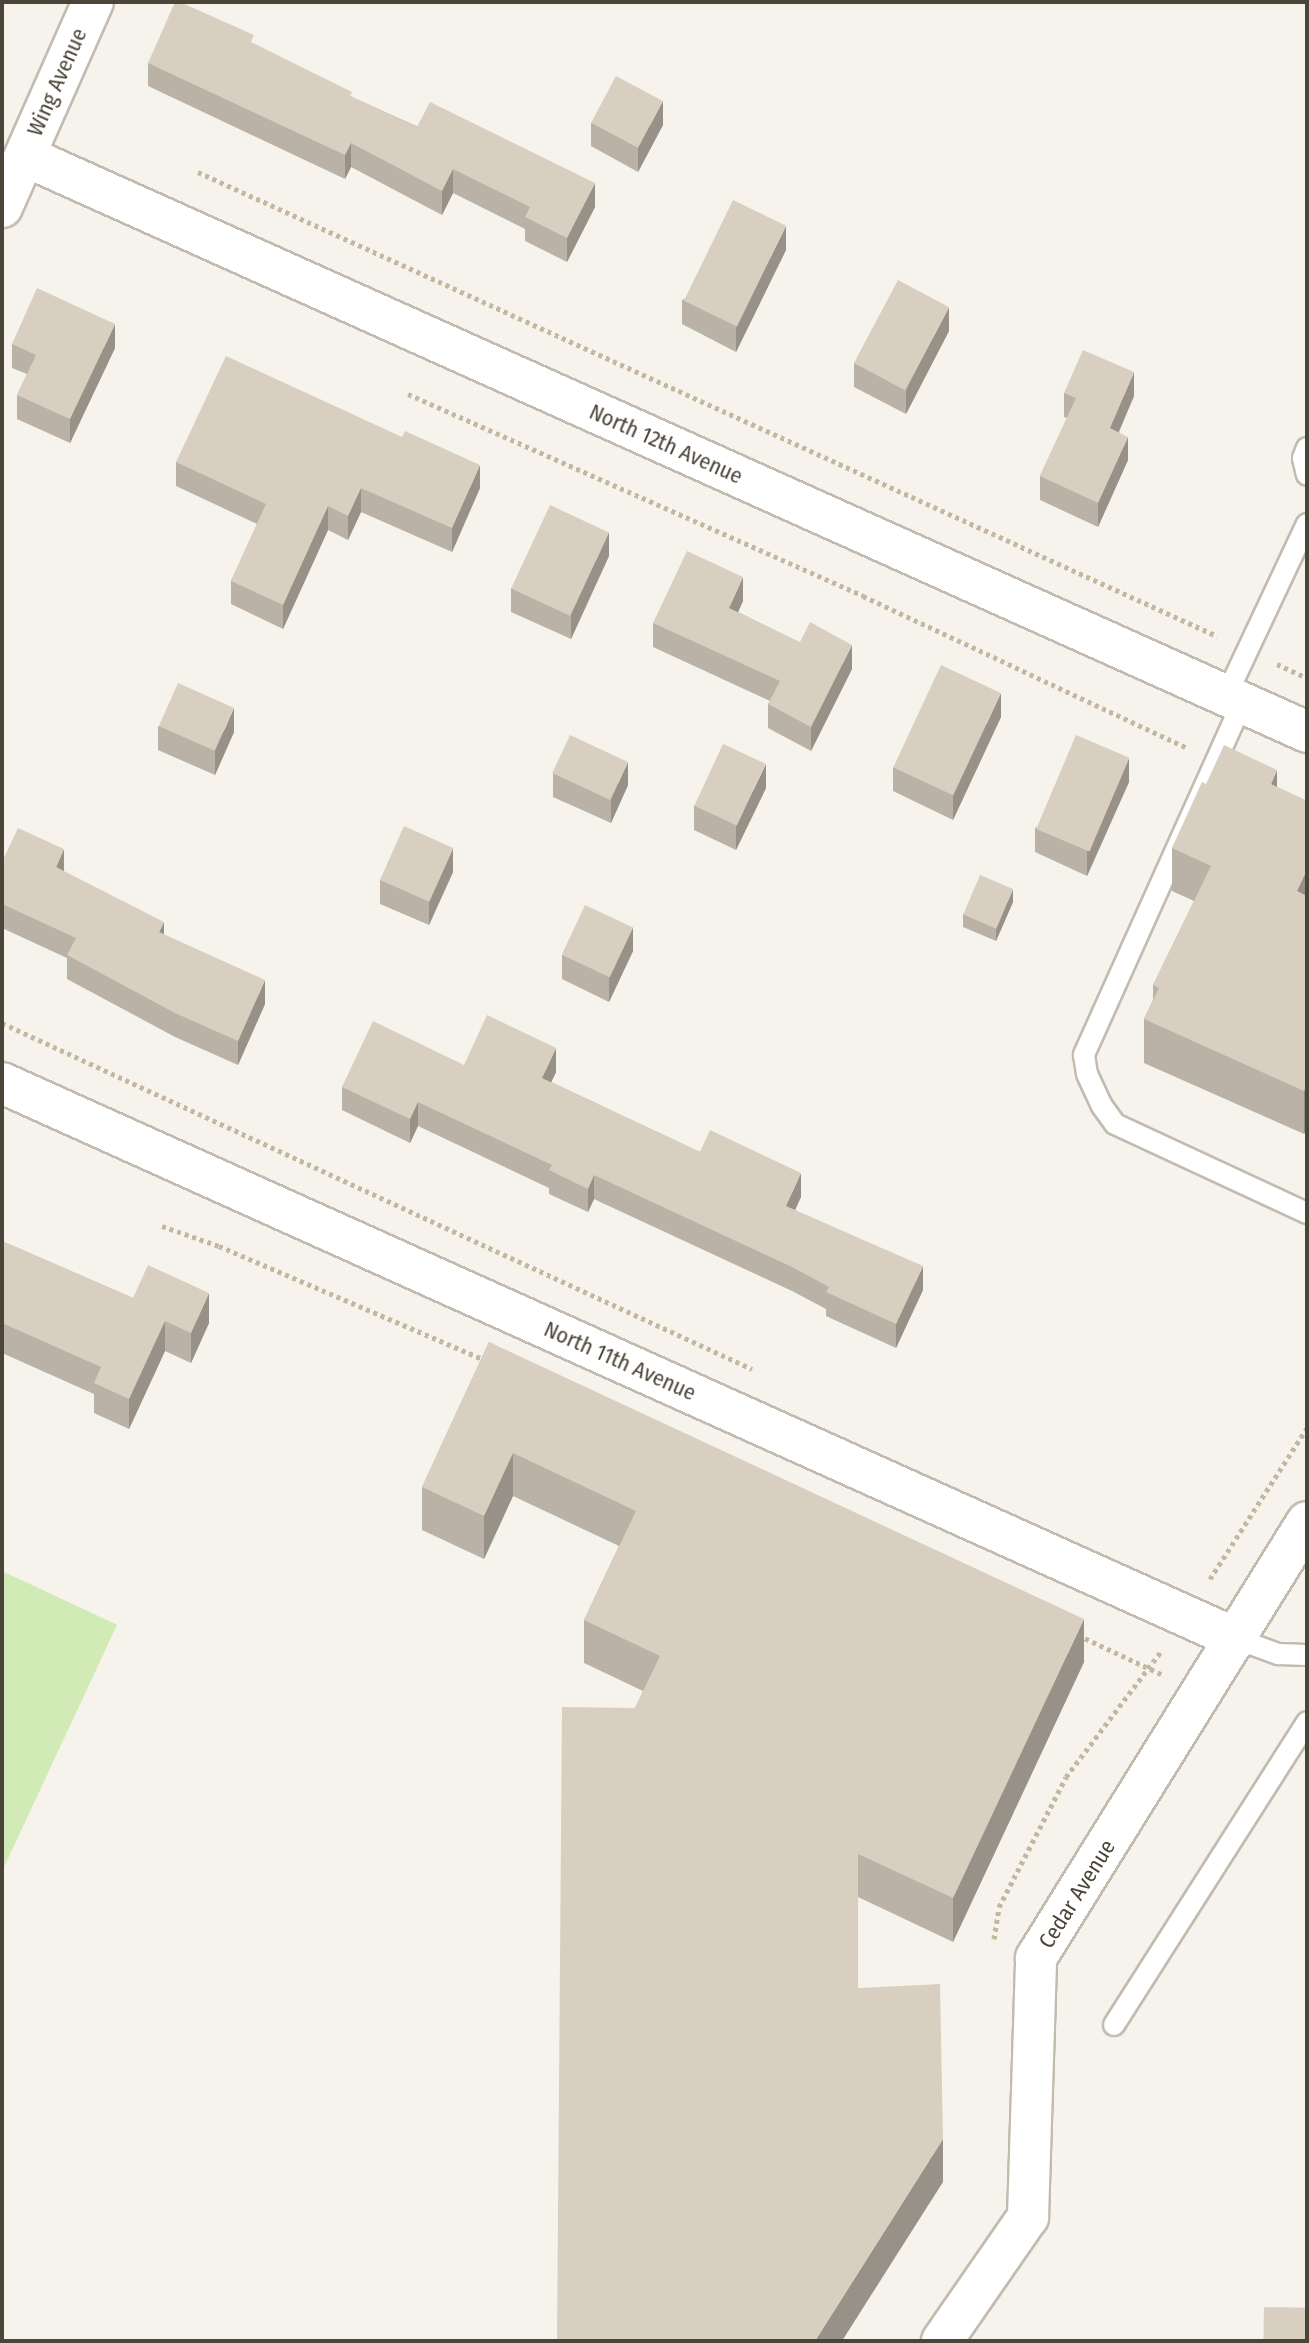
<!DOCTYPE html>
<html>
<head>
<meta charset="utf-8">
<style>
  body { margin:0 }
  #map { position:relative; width:1309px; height:2343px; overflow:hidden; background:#f6f3ec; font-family:"Fira Sans Condensed",sans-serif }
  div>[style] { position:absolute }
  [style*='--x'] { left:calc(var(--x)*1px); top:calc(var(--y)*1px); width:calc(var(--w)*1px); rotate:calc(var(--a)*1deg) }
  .green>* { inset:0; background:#d2eab5; transform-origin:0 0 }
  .path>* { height:5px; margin-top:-2.5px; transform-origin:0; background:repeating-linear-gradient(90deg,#c4b79f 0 4px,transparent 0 8px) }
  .roads { filter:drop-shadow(2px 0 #c2bbae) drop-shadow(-2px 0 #c2bbae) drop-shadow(0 2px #c2bbae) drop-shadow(0 -2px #c2bbae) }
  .lane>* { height:20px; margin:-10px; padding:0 10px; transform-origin:10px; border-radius:10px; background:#fff }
  .street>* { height:40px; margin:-20px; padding:0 20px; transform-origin:20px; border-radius:20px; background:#fff }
  .wall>* { inset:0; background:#bab2a6 }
  .shaded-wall>* { inset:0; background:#979187 }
  .building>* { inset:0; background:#d8cfc1; transform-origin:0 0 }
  span { translate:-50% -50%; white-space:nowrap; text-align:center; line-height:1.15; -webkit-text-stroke:6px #fff; paint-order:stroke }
  .street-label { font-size:22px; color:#4b4439 }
  .frame { position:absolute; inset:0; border:4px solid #4b4439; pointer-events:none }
</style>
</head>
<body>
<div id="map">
  <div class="green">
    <div style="left:2px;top:1571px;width:127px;height:770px;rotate:25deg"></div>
  </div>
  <div class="path">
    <div style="--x:198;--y:172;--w:1120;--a:24.48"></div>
    <div style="--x:408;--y:394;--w:498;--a:23.9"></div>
    <div style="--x:863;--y:596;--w:357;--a:25.1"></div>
    <div style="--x:1277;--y:664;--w:33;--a:25"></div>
    <div style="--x:2;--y:1023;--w:826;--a:24.77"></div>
    <div style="--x:162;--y:1226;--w:60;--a:19.3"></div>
    <div style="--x:219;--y:1246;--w:289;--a:23.2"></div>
    <div style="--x:1210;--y:1579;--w:179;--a:-57.3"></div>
    <div style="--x:1078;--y:1635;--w:94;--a:25.2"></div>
    <div style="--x:994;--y:1939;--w:32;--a:-81"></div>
    <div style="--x:999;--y:1907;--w:146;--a:-62.7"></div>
    <div style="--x:1066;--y:1777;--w:159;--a:-52.9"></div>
  </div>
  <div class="roads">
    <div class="lane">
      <div style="--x:1307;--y:448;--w:11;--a:112"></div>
      <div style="--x:1303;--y:458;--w:17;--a:77"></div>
      <div style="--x:1226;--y:696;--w:190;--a:-64.8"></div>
      <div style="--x:1242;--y:703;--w:386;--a:114.2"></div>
      <div style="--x:1084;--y:1055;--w:19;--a:81"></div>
      <div style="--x:1087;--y:1074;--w:35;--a:65"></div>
      <div style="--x:1102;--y:1106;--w:22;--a:54"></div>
      <div style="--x:1115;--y:1124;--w:212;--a:24.9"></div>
      <div style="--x:1237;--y:1639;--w:44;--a:20.1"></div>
      <div style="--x:1278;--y:1654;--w:29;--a:2"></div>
      <div style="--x:1114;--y:2025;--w:359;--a:-57.5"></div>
    </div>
    <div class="street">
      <div style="--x:25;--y:156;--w:1405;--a:24.19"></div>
      <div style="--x:2;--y:207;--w:224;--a:-66.1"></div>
      <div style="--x:2;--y:1083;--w:1354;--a:24.24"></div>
      <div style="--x:942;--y:2341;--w:151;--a:-55.3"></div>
      <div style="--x:1028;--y:2217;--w:259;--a:-88.2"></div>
      <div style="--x:1036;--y:1958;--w:513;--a:-58.14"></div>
    </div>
  </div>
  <div class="wall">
    <div style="clip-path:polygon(254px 44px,352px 97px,595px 207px,567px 262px,525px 241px,525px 229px,453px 193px,442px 215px,351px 167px,345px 179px,148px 86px,148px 63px)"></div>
    <div style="clip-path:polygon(591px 123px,663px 125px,638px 172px,591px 146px)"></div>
    <div style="clip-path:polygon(786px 250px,736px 352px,682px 324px,682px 300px)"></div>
    <div style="clip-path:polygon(949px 331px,906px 414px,854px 387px,854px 363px)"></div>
    <div style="clip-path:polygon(12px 344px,115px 348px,70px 443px,17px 419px,17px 395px,27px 374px,12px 368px)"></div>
    <div style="clip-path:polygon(1064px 393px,1134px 396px,1119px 432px,1128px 460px,1098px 527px,1040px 500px,1040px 476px,1067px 418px,1064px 417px)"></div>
    <div style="clip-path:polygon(176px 462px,480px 488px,452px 552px,361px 512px,348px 540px,328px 530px,283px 629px,231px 604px,231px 581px,257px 524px,176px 486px)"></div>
    <div style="clip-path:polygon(609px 556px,571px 639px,511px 612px,511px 588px)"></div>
    <div style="clip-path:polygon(743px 601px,738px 612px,852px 669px,811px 751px,768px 728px,768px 704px,770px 701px,653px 647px,653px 623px)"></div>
    <div style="clip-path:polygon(1001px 717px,953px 820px,893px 791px,893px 767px)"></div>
    <div style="clip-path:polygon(158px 726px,234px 732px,215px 775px,158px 750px)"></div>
    <div style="clip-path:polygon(553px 773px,628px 785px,611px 823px,553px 797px)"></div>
    <div style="clip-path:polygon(1129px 782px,1087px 876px,1035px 852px,1035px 828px)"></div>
    <div style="clip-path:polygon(1206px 784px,1277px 787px,1307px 801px,1307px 1127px,1304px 1134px,1144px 1063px,1144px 1019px,1153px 1000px,1153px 985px,1194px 901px,1172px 891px,1172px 848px)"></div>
    <div style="clip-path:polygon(766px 788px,736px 850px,694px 830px,694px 806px)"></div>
    <div style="clip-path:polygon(2px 862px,64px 872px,164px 935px,265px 1004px,238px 1065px,175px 1037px,67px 979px,67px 958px,2px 928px)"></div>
    <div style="clip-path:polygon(453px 872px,429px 925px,380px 904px,380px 880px)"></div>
    <div style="clip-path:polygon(1013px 902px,996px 941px,963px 927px,963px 914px)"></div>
    <div style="clip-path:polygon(633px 951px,609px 1002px,562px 979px,562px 955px)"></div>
    <div style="clip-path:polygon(464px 1065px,556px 1072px,551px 1082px,700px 1152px,801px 1197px,795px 1210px,923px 1290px,896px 1348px,826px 1316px,826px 1309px,792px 1291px,594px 1199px,588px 1212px,549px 1194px,549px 1188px,418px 1126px,410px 1143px,342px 1110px,342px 1087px)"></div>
    <div style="clip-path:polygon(2px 1241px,133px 1298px,209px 1323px,191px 1363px,165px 1351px,129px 1429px,94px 1413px,94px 1394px,2px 1353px)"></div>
    <div style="clip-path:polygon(489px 1342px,1084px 1662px,953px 1942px,858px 1897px,858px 1988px,943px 2182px,635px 1708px,643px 1691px,584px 1663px,584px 1620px,619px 1546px,513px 1496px,484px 1559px,422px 1530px,422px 1487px)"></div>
  </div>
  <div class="shaded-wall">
    <div style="clip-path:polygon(663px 101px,663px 125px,638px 172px,638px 148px)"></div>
    <div style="clip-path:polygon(351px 143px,351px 167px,345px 179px,345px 155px)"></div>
    <div style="clip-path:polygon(453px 169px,453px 193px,442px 215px,442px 191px)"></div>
    <div style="clip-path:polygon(595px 183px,595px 207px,567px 262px,567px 238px)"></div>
    <div style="clip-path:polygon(786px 226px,786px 250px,736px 352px,736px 328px)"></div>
    <div style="clip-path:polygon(949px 307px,949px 331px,906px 414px,906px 390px)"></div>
    <div style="clip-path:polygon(115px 324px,115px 348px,70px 443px,70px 419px)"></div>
    <div style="clip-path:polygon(1134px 372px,1134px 396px,1110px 452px,1110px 428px)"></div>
    <div style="clip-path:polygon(1128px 437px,1128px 460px,1098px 527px,1098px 503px)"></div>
    <div style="clip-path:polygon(480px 465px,480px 488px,452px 552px,452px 528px)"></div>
    <div style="clip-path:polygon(361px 488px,361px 512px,348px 540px,348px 516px)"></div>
    <div style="clip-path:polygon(328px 506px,328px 530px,283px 629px,283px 605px)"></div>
    <div style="clip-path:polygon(609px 532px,609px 556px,571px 639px,571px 615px)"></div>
    <div style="clip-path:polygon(743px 577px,743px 601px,729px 632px,729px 608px)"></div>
    <div style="clip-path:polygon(852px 645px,852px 669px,811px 751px,811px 727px)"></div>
    <div style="clip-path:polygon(1001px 693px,1001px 717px,953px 820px,953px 796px)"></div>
    <div style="clip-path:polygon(234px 708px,234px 732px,215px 775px,215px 751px)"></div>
    <div style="clip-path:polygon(1129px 758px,1129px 782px,1087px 876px,1087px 852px)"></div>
    <div style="clip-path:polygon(628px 762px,628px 785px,611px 823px,611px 799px)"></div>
    <div style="clip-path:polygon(766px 764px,766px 788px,736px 850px,736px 826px)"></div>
    <div style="clip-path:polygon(1277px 770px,1277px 813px,1271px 784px)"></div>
    <div style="clip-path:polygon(453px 848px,453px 872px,429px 925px,429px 901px)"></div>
    <div style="clip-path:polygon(64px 849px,64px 873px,56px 867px)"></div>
    <div style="clip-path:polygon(1307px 870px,1307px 913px,1297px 891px)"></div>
    <div style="clip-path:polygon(1013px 889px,1013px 902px,996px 941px,996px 928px)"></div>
    <div style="clip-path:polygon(164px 922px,164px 946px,159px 932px)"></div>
    <div style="clip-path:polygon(633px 927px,633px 951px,609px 1002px,609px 978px)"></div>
    <div style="clip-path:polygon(265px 980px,265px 1004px,238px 1065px,238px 1041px)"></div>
    <div style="clip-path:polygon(556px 1048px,556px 1072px,542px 1102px,542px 1078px)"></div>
    <div style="clip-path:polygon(1307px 1083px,1307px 1127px,1304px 1134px,1304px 1091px)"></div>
    <div style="clip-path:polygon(418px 1102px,418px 1126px,410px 1143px,410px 1119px)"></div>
    <div style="clip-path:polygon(801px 1173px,801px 1197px,786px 1230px,786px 1206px)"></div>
    <div style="clip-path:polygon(594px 1175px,594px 1199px,588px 1212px,588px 1189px)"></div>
    <div style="clip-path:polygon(923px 1266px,923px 1290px,896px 1348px,896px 1324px)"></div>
    <div style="clip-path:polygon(209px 1293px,209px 1323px,191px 1363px,191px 1333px)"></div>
    <div style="clip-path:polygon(165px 1321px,165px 1351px,129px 1429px,129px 1399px)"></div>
    <div style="clip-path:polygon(513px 1453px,513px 1496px,484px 1559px,484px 1516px)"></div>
    <div style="clip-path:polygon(1084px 1619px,1084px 1662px,953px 1942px,953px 1898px)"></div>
    <div style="clip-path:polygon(943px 2139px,943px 2182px,842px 2341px,815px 2341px)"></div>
  </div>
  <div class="building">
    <div style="clip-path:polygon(175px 2px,180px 2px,254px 35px,251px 42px,352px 92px,350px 96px,417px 127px,430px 102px,595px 183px,567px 238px,525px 217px,530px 207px,453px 169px,442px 191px,351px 143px,345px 155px,148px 63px)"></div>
    <div style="left:616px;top:76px;width:53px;height:53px;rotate:28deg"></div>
    <div style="left:733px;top:200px;width:59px;height:112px;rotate:26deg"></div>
    <div style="left:898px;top:280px;width:58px;height:94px;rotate:28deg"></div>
    <div style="clip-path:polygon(37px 288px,115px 324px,70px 419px,17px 395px,36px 355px,12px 344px)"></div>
    <div style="clip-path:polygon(1083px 350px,1134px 372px,1110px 428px,1128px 437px,1098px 503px,1040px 476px,1076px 398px,1064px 393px)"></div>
    <div style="clip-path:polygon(226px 356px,402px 437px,405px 431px,480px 465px,452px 528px,361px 488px,348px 516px,328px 506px,283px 605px,231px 581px,266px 504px,176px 462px)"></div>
    <div style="left:550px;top:505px;width:65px;height:92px;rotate:25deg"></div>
    <div style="clip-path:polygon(687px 551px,743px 577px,729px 608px,800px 642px,810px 622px,852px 645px,811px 727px,768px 704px,780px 681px,653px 623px)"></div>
    <div style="left:941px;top:665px;width:66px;height:113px;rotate:25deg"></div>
    <div style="left:178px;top:683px;width:61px;height:47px;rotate:24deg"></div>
    <div style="left:570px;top:735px;width:64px;height:42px;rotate:25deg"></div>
    <div style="left:1076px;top:735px;width:58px;height:102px;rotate:23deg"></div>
    <div style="left:723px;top:744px;width:47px;height:68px;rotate:25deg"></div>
    <div style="clip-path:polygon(1224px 745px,1277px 770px,1271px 784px,1307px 801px,1307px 870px,1297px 891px,1307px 896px,1307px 1083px,1304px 1091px,1144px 1019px,1159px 988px,1153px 985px,1211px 866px,1172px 848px,1202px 782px,1206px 784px)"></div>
    <div style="left:404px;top:826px;width:54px;height:59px;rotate:24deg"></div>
    <div style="clip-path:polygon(18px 828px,64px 849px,56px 867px,164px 922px,159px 932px,265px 980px,238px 1041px,175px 1013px,67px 955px,76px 938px,2px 904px,2px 862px)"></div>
    <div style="left:980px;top:875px;width:36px;height:43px;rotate:23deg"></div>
    <div style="left:585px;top:905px;width:53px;height:55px;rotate:25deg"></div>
    <div style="clip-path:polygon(487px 1015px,556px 1048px,542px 1078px,700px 1152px,710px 1130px,801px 1173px,786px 1206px,923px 1266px,896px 1324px,826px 1292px,829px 1287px,792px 1267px,594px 1175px,588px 1189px,549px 1170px,552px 1165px,418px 1102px,410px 1119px,342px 1087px,373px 1021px,464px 1065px)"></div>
    <div style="clip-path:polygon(2px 1241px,133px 1298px,148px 1265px,209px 1293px,191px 1333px,165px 1321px,129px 1399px,94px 1383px,101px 1367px,2px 1323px)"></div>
    <div style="clip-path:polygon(489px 1342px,1084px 1619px,953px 1898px,858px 1854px,858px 1988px,940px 1984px,943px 2139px,815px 2341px,557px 2341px,562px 1707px,635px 1708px,660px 1656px,584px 1620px,636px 1511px,513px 1453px,484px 1516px,422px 1487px)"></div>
    <div style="left:1264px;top:2307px;width:43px;height:34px;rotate:1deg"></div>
  </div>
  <div class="street-label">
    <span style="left:57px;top:82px;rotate:-66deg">Wing Avenue</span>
    <span style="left:666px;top:444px;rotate:24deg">North 12th Avenue</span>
    <span style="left:620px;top:1361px;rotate:24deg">North 11th Avenue</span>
    <span style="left:1077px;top:1894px;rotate:-58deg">Cedar Avenue</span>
  </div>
  <div class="frame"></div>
</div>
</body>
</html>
